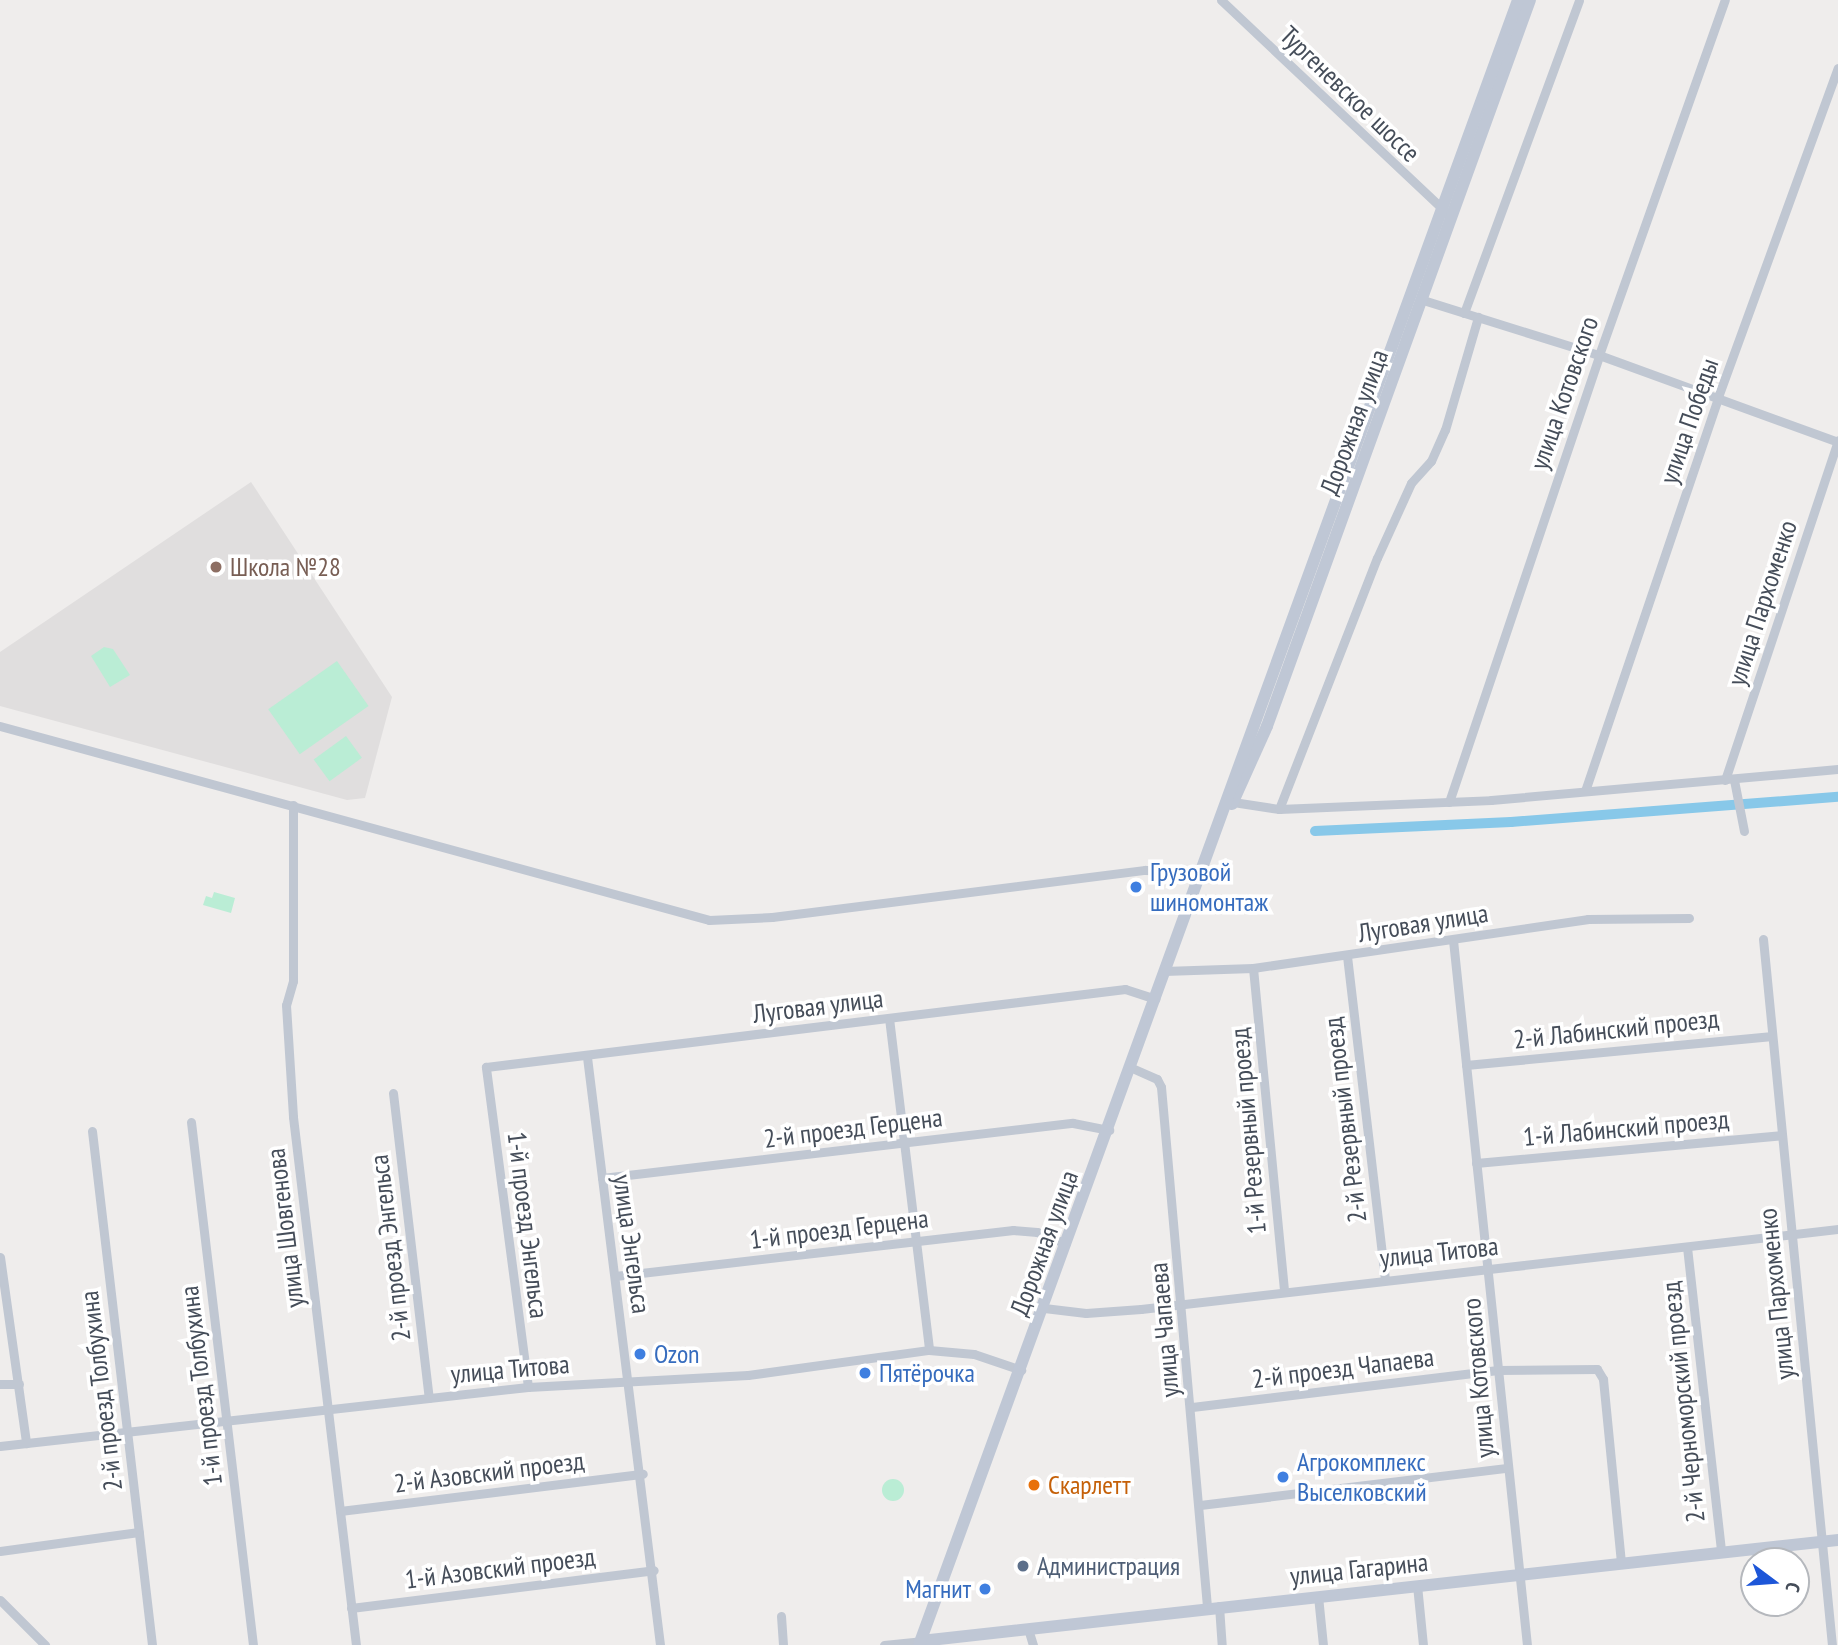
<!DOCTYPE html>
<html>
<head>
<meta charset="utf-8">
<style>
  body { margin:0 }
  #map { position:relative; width:1838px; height:1645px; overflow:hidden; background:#efedec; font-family:"PT Sans Narrow",sans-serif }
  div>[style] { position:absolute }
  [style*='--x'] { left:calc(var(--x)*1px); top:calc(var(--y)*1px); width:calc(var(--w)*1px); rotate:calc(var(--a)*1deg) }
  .education>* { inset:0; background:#e0dede }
  .green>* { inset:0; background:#baedd5; transform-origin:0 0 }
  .round { border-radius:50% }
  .canal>* { height:10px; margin:-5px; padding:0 5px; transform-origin:5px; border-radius:5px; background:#88c8e9 }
  .street>* { height:9px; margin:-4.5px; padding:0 4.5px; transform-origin:4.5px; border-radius:4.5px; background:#c0c7d2 }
  .secondary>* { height:12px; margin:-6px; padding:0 6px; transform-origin:6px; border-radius:6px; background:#bfc7d5 }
  .dots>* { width:19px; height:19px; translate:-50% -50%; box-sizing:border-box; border:4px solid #fff; border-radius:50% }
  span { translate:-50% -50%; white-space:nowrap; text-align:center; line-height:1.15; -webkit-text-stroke:7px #fff; paint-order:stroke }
  .street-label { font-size:26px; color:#454d59 }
  .education-label { font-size:26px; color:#785e54 }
  .left { translate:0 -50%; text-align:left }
  .shop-label { font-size:26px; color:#366cbe }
  .right { translate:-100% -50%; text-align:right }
  .food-label { font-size:26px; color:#c56008 }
  .service-label { font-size:26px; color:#4e5e75 }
  .north { position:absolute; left:1740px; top:1547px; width:70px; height:70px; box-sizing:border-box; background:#fff; border:2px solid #b5b8bd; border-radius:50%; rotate:106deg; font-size:19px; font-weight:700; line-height:28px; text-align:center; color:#454d59 }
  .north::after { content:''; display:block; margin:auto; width:24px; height:32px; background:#1d56d8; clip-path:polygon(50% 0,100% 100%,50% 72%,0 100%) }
</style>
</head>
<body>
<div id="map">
  <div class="education">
    <div style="clip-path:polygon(251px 482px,392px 697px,365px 798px,347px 800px,0 706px,0 652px)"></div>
  </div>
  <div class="green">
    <div style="clip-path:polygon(104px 647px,113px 649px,130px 675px,110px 687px,91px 656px)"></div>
    <div style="left:337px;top:661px;width:55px;height:84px;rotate:55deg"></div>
    <div style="left:346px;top:736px;width:27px;height:40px;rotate:54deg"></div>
    <div style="clip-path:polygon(214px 892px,235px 898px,231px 913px,203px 905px,206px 896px,212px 898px)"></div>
    <div class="round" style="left:882px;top:1479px;width:22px;height:22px"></div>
  </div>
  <div class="canal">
    <div style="--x:1315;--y:831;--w:196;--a:-2.6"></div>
    <div style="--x:1511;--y:822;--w:328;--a:-4.4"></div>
  </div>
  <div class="street">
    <div style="--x:1221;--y:0;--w:309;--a:43.3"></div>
    <div style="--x:1423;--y:300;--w:184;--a:17.4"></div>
    <div style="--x:1599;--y:355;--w:254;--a:20"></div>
    <div style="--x:1464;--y:313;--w:333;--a:-69.8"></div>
    <div style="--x:0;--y:726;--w:735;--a:15.3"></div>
    <div style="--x:709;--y:920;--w:63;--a:-2.7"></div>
    <div style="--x:772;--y:917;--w:376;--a:-7.2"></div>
    <div style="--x:1145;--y:870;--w:55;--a:2.1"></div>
    <div style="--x:1725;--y:780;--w:358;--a:-71.6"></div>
    <div style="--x:1734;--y:780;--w:52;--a:78.9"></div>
    <div style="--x:1585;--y:791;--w:416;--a:-71.3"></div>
    <div style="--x:1718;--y:397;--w:350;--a:-70"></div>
    <div style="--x:1233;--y:802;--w:47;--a:8.7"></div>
    <div style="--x:1279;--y:809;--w:212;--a:-2.4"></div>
    <div style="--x:1491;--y:800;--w:348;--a:-5.1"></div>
    <div style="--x:1449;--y:802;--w:471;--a:-71.4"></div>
    <div style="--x:1599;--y:355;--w:377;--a:-70.5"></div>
    <div style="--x:293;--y:805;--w:176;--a:90"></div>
    <div style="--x:293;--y:981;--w:25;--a:106"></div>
    <div style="--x:286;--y:1005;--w:112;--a:86.4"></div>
    <div style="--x:293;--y:1117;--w:532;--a:83.2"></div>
    <div style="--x:1279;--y:809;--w:269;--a:-68.7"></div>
    <div style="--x:1377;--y:558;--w:82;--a:-65.6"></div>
    <div style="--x:1411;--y:483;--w:30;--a:-48"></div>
    <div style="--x:1431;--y:461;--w:34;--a:-66"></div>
    <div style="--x:1445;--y:430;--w:118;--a:-73.7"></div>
    <div style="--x:1763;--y:939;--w:709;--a:84.42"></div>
    <div style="--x:1453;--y:940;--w:709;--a:84.01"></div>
    <div style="--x:1347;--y:956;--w:324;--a:83.3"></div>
    <div style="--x:1253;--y:968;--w:324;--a:84.5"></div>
    <div style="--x:1164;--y:971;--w:89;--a:-1.9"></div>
    <div style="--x:1253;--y:968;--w:339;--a:-8.3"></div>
    <div style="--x:1588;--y:919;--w:101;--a:-0.6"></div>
    <div style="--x:889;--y:1018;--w:334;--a:83.1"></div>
    <div style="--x:587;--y:1057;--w:593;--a:82.92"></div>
    <div style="--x:1466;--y:1065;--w:305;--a:-5.4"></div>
    <div style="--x:1132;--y:1068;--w:27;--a:24"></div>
    <div style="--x:1157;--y:1079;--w:9;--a:63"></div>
    <div style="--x:1161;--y:1087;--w:522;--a:84.94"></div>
    <div style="--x:393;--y:1093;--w:307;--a:83.3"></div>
    <div style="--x:191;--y:1122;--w:527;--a:83.24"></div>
    <div style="--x:92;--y:1131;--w:517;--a:83.34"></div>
    <div style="--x:1476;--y:1163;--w:306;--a:-5.2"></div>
    <div style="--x:602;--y:1178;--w:474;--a:-6.7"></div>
    <div style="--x:1073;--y:1123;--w:37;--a:11"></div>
    <div style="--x:1687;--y:1247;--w:306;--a:83.6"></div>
    <div style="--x:0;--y:1257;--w:188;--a:82"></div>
    <div style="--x:615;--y:1276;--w:401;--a:-6.6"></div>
    <div style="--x:1013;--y:1230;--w:24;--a:5"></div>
    <div style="--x:1037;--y:1232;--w:31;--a:22"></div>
    <div style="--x:1044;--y:1308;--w:42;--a:6.8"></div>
    <div style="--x:1086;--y:1313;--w:55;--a:-4.2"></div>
    <div style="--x:1141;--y:1309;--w:702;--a:-6.55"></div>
    <div style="--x:0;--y:1384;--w:19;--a:0"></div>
    <div style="--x:528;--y:1387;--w:323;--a:-97.5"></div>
    <div style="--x:486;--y:1067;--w:644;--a:-6.96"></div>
    <div style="--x:1125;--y:989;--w:32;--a:18"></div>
    <div style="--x:1192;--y:1407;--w:308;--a:-6.9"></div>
    <div style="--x:1498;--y:1370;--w:99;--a:-0.6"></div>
    <div style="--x:1597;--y:1369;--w:12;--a:59"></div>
    <div style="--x:1603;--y:1379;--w:184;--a:84.4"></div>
    <div style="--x:0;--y:1446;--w:531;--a:-6.38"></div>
    <div style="--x:528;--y:1387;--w:220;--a:-3.1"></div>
    <div style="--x:748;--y:1375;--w:183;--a:-7.9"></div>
    <div style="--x:929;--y:1350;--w:45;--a:5.1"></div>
    <div style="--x:974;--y:1354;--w:50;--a:18.8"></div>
    <div style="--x:1200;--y:1505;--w:309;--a:-6.9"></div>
    <div style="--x:340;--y:1511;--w:305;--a:-7"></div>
    <div style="--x:0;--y:1551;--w:140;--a:-7.8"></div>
    <div style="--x:1417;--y:1585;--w:60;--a:84.3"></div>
    <div style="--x:1318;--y:1596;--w:49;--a:84.2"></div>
    <div style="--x:0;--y:1600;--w:64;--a:45"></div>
    <div style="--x:1219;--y:1606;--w:39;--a:86"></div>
    <div style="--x:351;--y:1608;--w:305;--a:-7.1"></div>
    <div style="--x:781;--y:1616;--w:29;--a:86"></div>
    <div style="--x:1029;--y:1632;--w:14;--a:73"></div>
    <div style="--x:884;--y:1645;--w:37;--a:-6"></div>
  </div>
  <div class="secondary">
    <div style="--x:1232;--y:804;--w:85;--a:-65.8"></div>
    <div style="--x:1267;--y:726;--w:772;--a:-70.09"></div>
    <div style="--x:921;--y:1641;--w:923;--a:-6.29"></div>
    <div style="--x:919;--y:1645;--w:1751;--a:-69.99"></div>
  </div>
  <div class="dots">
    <div style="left:216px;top:567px;background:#8d6e63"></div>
    <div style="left:1136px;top:887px;background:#3f7fe0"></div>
    <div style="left:640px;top:1354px;background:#3f7fe0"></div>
    <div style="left:865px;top:1373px;background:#3f7fe0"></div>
    <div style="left:1283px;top:1477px;background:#3f7fe0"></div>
    <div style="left:1034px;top:1485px;background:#e8710a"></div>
    <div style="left:1023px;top:1566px;background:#5c6f8a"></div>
    <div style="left:985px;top:1589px;background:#3f7fe0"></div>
  </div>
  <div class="street-label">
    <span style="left:1350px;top:94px;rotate:44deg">Тургеневское шоссе</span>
    <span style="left:1564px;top:393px;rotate:-71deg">улица Котовского</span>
    <span style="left:1689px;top:421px;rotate:-71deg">улица Победы</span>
    <span style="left:1354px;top:422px;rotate:-70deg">Дорожная улица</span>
    <span style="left:1762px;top:603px;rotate:-72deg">улица Пархоменко</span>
    <span style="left:1423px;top:923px;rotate:-9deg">Луговая улица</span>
    <span style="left:818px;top:1006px;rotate:-7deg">Луговая улица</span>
    <span style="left:1616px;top:1029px;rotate:-6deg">2-й Лабинский проезд</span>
    <span style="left:1345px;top:1120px;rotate:-97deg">2-й Резервный проезд</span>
    <span style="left:853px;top:1128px;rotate:-7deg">2-й проезд Герцена</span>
    <span style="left:1626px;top:1128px;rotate:-5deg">1-й Лабинский проезд</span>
    <span style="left:1248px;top:1131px;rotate:-95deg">1-й Резервный проезд</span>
    <span style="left:528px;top:1225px;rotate:83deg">1-й проезд Энгельса</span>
    <span style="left:285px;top:1228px;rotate:-97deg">улица Шовгенова</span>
    <span style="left:839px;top:1229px;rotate:-7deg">1-й проезд Герцена</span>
    <span style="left:1044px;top:1243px;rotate:-70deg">Дорожная улица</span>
    <span style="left:632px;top:1244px;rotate:82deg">улица Энгельса</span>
    <span style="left:390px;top:1248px;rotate:-97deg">2-й проезд Энгельса</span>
    <span style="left:1439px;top:1252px;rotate:-6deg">улица Титова</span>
    <span style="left:1776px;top:1294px;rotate:-96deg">улица Пархоменко</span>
    <span style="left:1164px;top:1330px;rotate:-95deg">улица Чапаева</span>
    <span style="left:1343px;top:1368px;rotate:-7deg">2-й проезд Чапаева</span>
    <span style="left:510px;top:1369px;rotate:-5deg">улица Титова</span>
    <span style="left:1478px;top:1378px;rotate:-95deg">улица Котовского</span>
    <span style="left:201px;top:1386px;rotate:-97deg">1-й проезд Толбухина</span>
    <span style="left:101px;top:1391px;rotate:-97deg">2-й проезд Толбухина</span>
    <span style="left:1683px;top:1402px;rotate:-96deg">2-й Черноморский проезд</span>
    <span style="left:489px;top:1472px;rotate:-7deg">2-й Азовский проезд</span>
    <span style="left:500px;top:1568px;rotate:-7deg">1-й Азовский проезд</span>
    <span style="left:1359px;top:1569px;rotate:-6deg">улица Гагарина</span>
  </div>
  <div class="education-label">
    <span class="left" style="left:230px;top:567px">Школа №28</span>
  </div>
  <div class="shop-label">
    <span class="left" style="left:1150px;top:887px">Грузовой<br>шиномонтаж</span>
    <span class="left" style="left:654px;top:1354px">Ozon</span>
    <span class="left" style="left:879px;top:1373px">Пятёрочка</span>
    <span class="left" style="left:1297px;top:1477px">Агрокомплекс<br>Выселковский</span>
    <span class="right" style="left:971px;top:1589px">Магнит</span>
  </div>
  <div class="food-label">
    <span class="left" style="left:1048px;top:1485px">Скарлетт</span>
  </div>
  <div class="service-label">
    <span class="left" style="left:1037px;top:1566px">Администрация</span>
  </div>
  <div class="north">С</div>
</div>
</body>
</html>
